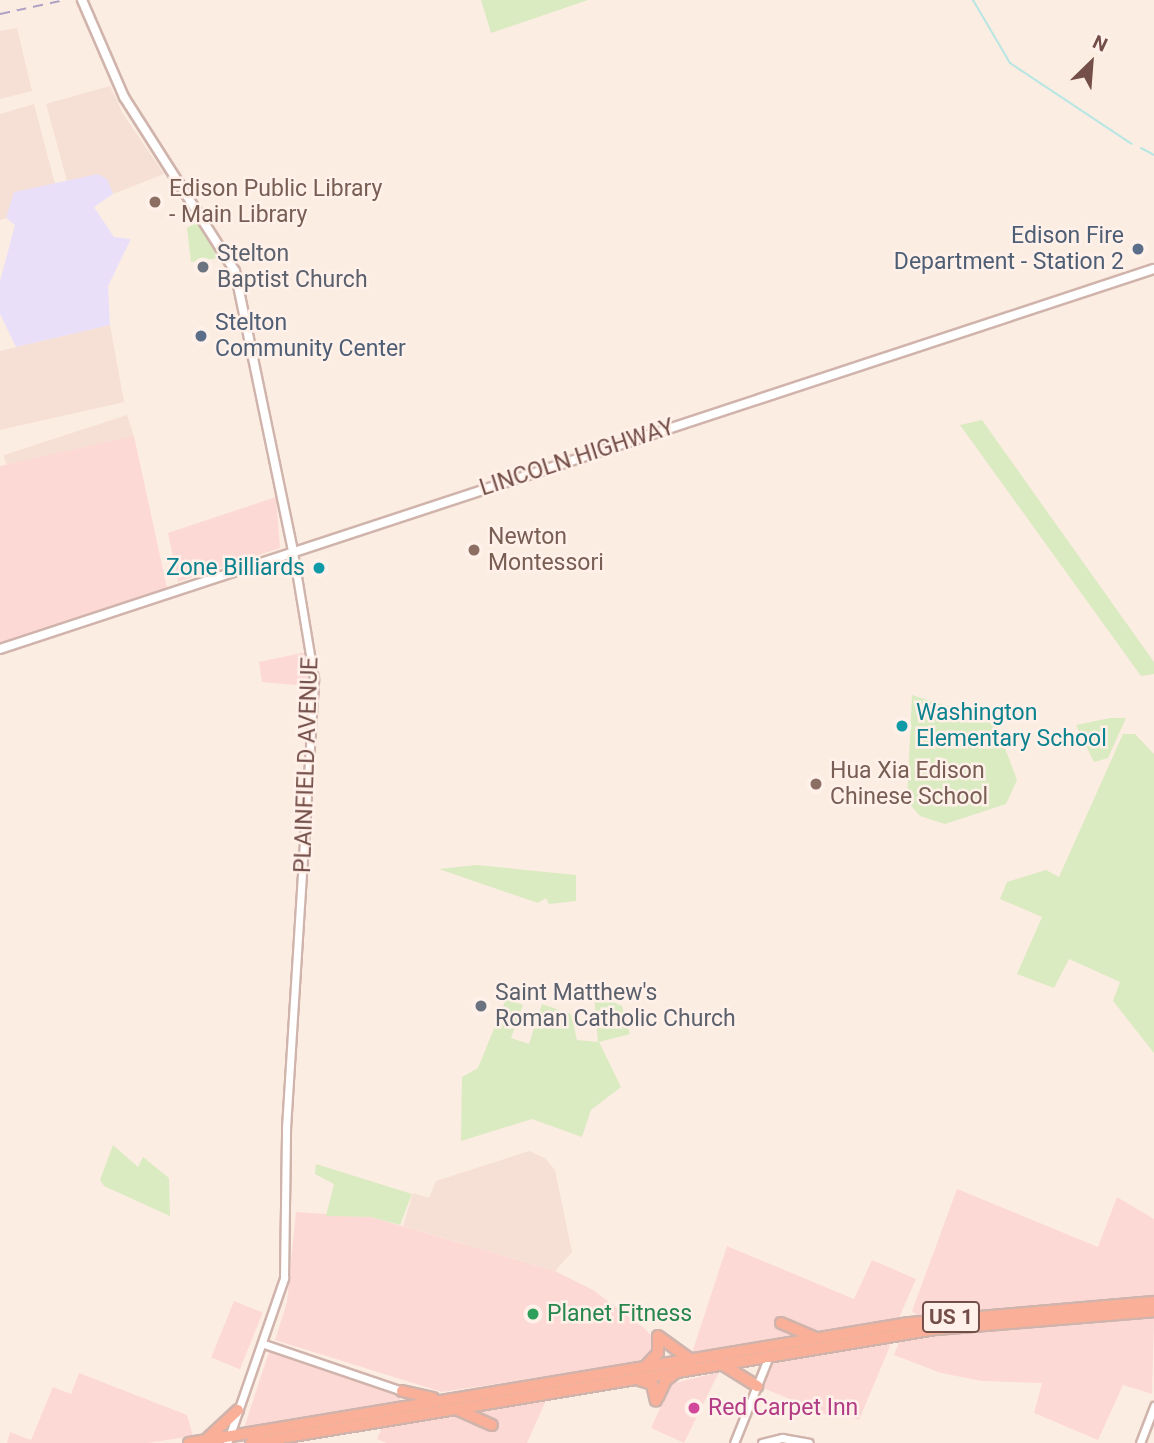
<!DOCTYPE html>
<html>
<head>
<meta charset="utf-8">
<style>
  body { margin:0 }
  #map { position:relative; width:1154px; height:1443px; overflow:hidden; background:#fcede2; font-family:Roboto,sans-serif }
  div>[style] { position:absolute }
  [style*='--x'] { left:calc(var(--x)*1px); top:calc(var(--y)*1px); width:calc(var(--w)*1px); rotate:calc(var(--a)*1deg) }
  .residential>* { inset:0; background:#f6dfd4; transform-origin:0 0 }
  .commercial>* { inset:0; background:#fdd9d6; transform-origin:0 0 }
  .education>* { inset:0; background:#eadff9 }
  .green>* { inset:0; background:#daeac1 }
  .stream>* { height:2px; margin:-1px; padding:0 1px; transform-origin:1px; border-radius:1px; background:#b7e6e3 }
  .roads { filter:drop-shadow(2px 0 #d0b4ac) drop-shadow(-2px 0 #d0b4ac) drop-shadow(0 2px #d0b4ac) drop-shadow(0 -2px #d0b4ac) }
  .tertiary>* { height:7px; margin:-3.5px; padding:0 3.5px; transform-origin:3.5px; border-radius:3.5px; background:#fff }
  .secondary>* { height:8px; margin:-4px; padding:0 4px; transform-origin:4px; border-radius:4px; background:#fff }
  .trunk>* { height:10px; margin:-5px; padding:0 5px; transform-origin:5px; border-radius:5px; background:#faaf98 }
  .rail>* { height:2px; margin-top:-1px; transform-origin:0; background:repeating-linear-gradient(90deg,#ada1c6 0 10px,transparent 0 17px) }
  .dots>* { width:19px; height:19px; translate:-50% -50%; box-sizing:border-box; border:4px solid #fff1e9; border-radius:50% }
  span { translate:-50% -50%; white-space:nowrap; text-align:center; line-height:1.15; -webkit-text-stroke:5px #fff1e9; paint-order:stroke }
  .shield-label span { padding:2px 5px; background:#fff1e9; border:2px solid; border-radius:5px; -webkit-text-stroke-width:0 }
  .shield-label { font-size:21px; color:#744e48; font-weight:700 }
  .education-label { font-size:23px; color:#785e54 }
  .left { translate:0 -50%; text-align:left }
  .service-label { font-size:23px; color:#4e5e75 }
  .right { translate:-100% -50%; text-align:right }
  .worship-label { font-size:23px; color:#5b616d }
  .street-label { font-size:23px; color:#744e48 }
  .culture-label { font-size:23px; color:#0d838f }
  .leisure-label { font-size:23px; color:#27864d }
  .hotel-label { font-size:23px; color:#b23c85 }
  .north { position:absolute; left:1056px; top:28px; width:70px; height:70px; -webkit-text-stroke:5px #fff1e9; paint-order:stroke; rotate:25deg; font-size:19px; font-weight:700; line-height:28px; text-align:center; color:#744e48 }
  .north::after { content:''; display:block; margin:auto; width:24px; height:32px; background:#744e48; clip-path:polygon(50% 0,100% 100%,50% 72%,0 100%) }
</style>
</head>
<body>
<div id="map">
  <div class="residential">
    <div style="clip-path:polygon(17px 28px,32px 91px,0 99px,0 31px)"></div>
    <div style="clip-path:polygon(110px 86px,123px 114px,164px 174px,113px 194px,107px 179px,98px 174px,67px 181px,46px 104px)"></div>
    <div style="clip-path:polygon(34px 104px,55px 184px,14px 192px,6px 218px,0 220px,0 114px)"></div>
    <div style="clip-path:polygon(110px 325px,124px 402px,0 430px,0 351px)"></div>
    <div style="left:127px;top:415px;width:22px;height:130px;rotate:72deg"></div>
    <div style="clip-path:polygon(529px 1151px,545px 1158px,555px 1170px,572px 1252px,555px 1271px,403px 1226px,413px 1193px,429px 1198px,436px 1181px)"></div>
  </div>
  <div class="commercial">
    <div style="clip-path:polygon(134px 436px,167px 588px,0 643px,0 466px)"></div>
    <div style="clip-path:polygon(276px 497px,280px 548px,178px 582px,168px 533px)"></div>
    <div style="clip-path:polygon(306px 652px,308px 686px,262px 682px,259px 662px)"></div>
    <div style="clip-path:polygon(957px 1189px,1098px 1247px,1117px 1197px,1154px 1219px,1154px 1297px,918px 1316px,912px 1311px)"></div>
    <div style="clip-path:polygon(296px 1212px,371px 1217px,555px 1271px,593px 1290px,645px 1329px,655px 1340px,654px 1353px,633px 1363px,442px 1392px,275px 1340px,287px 1302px)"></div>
    <div style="clip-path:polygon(727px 1246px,854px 1299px,872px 1260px,916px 1279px,899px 1318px,692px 1353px)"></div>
    <div style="left:234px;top:1301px;width:31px;height:61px;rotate:22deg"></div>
    <div style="clip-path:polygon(1150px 1316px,1154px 1318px,1152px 1394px,1123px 1385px,1098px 1440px,1034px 1413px,1042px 1383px,982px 1381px,941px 1373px,894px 1355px,901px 1337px)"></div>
    <div style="clip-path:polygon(888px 1342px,890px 1346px,859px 1420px,833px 1409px,830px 1416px,763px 1388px,770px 1362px)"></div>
    <div style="clip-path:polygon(270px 1349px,401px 1395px,400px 1401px,244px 1428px)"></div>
    <div style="clip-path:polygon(719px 1372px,684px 1443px,651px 1428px,671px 1384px)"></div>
    <div style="clip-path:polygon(79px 1373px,187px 1415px,193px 1436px,148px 1443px,7px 1443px,10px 1432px,31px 1440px,53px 1387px,71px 1394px)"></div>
    <div style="clip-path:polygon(547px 1398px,527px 1443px,387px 1443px,377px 1439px,382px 1427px)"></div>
  </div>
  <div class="education">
    <div style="clip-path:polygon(98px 174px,107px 179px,113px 194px,94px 207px,114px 237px,131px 239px,108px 286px,110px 325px,16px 347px,0 314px,0 281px,15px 225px,6px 218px,14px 192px)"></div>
  </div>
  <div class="green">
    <div style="clip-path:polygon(481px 0,588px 0,491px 33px)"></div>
    <div style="clip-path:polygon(197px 222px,219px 258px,191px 262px,187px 228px)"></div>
    <div style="clip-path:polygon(982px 420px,1154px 662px,1154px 674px,1141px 676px,960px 425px)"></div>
    <div style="clip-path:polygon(912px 695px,995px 721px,1017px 780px,1006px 804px,945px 824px,920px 816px,907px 801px)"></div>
    <div style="clip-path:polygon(1110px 718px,1126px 718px,1108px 758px,1094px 762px,1076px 725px)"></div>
    <div style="clip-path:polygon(1123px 734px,1135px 734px,1154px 754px,1154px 1053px,1113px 1001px,1120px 982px,1069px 959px,1054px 988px,1017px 974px,1042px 917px,1000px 899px,1007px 882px,1046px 870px,1059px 877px)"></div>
    <div style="clip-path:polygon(477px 865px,576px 875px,576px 901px,549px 904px,546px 898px,538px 903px,439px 869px)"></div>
    <div style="clip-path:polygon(594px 994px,622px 1006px,630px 1034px,599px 1042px,621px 1087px,591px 1110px,582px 1137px,532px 1119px,461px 1141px,462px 1077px,478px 1068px,506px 999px,523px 1005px,511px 1038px,529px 1044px,542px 1004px,571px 1014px,577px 1040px,598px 1042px)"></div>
    <div style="clip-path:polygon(113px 1145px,138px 1167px,143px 1157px,169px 1178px,170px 1216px,104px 1186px,100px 1180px)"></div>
    <div style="clip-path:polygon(316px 1164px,412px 1194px,400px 1225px,371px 1217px,326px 1216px,334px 1184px,315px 1174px)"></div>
  </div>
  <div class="stream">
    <div style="--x:973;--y:0;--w:73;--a:59.6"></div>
    <div style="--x:1010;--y:63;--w:146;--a:33.6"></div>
    <div style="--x:1141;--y:148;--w:15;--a:28"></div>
  </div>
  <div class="roads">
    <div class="tertiary">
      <div style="--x:264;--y:1344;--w:146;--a:18.8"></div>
      <div style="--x:227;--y:1443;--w:175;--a:-70.9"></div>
      <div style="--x:284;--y:1278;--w:150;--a:-89.2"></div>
      <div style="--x:286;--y:1128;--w:450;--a:-86.4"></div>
      <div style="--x:314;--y:679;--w:129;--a:-99.4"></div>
      <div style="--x:734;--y:1443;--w:94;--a:-68.1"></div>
      <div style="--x:762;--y:1443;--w:21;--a:-14"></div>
      <div style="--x:782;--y:1438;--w:27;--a:10"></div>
      <div style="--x:1140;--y:1443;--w:40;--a:-69"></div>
    </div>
    <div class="secondary">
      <div style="--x:82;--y:0;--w:106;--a:66.6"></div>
      <div style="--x:124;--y:97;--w:206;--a:57.5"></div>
      <div style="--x:235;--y:271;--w:287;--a:78.3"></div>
      <div style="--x:0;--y:649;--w:1215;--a:-18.23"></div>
    </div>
    <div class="trunk">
      <div style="--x:781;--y:1323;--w:39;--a:23"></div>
      <div style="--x:658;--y:1336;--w:41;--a:36"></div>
      <div style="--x:720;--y:1363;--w:44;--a:31.9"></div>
      <div style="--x:645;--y:1367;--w:19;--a:-47"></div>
      <div style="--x:658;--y:1353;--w:16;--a:-90"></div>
      <div style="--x:639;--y:1380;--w:14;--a:17"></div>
      <div style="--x:652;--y:1384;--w:17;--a:77"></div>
      <div style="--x:402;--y:1391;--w:32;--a:13"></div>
      <div style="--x:658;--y:1397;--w:19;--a:-65"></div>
      <div style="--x:666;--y:1380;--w:15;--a:-37"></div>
      <div style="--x:458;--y:1410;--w:37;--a:24"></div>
      <div style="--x:208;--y:1438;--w:41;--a:-43"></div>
      <div style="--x:189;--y:1443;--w:730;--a:-9.46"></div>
      <div style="--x:909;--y:1323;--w:246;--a:-4.9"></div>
      <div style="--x:251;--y:1443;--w:694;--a:-9.45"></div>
      <div style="--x:936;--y:1329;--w:219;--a:-4.7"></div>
    </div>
  </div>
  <div class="rail">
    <div style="--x:0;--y:14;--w:66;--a:-12.2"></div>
  </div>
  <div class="dots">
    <div style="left:155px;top:202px;background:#8d6e63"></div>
    <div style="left:1138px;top:249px;background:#5c6f8a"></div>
    <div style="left:203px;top:267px;background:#6b7280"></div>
    <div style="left:201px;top:336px;background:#5c6f8a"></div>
    <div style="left:474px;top:550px;background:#8d6e63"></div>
    <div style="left:319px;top:568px;background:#0f9aa8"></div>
    <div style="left:902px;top:726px;background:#0f9aa8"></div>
    <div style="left:816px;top:784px;background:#8d6e63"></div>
    <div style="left:481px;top:1006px;background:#6b7280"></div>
    <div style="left:533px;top:1314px;background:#2e9e5b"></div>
    <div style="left:694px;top:1408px;background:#d1479c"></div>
  </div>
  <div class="shield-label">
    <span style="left:951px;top:1317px">US 1</span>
  </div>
  <div class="education-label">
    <span class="left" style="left:169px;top:202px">Edison Public Library<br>- Main Library</span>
    <span class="left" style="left:488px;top:550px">Newton<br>Montessori</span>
    <span class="left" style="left:830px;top:784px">Hua Xia Edison<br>Chinese School</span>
  </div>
  <div class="service-label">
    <span class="right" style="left:1124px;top:249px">Edison Fire<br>Department - Station 2</span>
    <span class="left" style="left:215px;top:336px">Stelton<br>Community Center</span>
  </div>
  <div class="worship-label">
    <span class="left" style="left:217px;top:267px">Stelton<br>Baptist Church</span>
    <span class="left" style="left:495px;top:1006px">Saint Matthew's<br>Roman Catholic Church</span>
  </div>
  <div class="street-label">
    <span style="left:577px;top:458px;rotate:-18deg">LINCOLN HIGHWAY</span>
    <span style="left:307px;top:765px;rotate:-88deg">PLAINFIELD AVENUE</span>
  </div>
  <div class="culture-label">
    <span class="right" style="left:305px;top:568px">Zone Billiards</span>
    <span class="left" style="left:916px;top:726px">Washington<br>Elementary School</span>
  </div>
  <div class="leisure-label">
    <span class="left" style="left:547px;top:1314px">Planet Fitness</span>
  </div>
  <div class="hotel-label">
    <span class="left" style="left:708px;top:1408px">Red Carpet Inn</span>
  </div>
  <div class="north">N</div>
</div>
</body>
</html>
